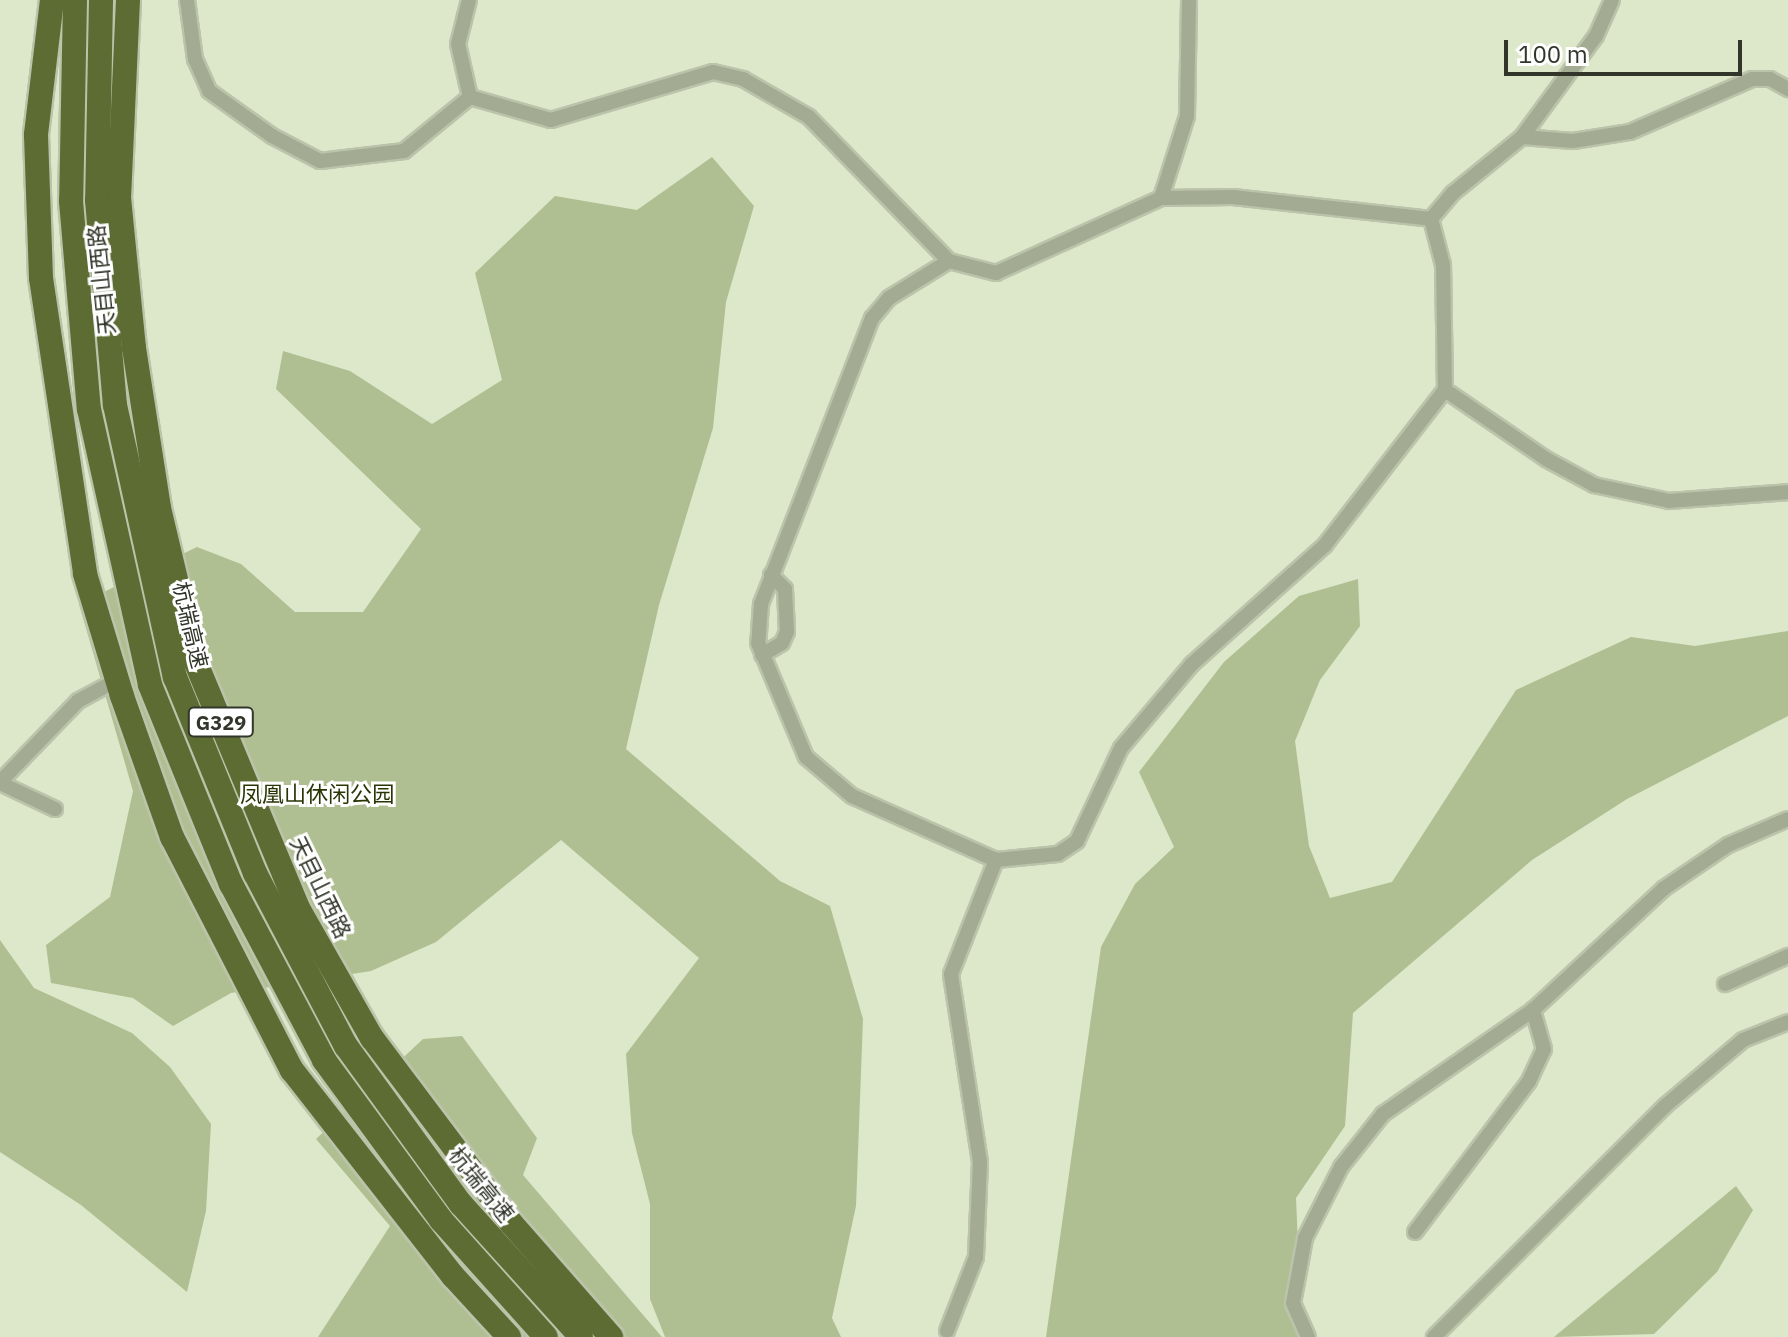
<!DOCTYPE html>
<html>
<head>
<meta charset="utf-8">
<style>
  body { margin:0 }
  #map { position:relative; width:1788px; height:1337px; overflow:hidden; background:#dde7ca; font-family:"IBM Plex Sans","Noto Sans SC",sans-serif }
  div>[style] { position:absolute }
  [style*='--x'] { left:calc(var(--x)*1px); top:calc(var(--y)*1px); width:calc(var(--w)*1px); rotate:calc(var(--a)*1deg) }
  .green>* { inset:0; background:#b0bf91 }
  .roads { filter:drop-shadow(2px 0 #bbc4aa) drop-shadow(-2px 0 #bbc4aa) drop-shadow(0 2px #bbc4aa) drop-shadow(0 -2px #bbc4aa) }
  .street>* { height:14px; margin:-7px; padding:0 7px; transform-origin:7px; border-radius:7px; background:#a3ac92 }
  .highway>* { height:24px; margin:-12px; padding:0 12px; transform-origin:12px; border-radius:12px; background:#5c6c32 }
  span { translate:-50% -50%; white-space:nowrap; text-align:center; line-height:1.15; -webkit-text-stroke:6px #fff; paint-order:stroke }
  .shield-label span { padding:2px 6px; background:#fff; border:2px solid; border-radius:6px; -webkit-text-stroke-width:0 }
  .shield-label { font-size:20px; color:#32362a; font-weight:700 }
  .street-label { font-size:22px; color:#32362a }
  .park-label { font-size:22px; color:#2a3506 }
  .scale { position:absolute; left:1504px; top:40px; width:238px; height:36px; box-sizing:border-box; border:4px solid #32362a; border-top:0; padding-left:10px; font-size:24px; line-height:28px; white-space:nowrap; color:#32362a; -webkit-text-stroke:6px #fff; paint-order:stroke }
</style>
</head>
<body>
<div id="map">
  <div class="green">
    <div style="clip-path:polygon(712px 157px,754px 206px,726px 302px,713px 428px,659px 605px,626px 749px,780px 881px,830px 906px,863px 1019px,856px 1206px,832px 1318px,841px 1337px,665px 1337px,650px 1299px,650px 1204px,632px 1133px,626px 1054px,699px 958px,561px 840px,436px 942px,371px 971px,231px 993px,173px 1026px,133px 998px,51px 983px,46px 945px,110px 897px,133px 791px,79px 604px,197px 547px,241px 564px,295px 612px,363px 612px,421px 529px,276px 389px,283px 351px,350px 371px,432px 424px,502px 380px,475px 273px,555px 196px,637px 210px)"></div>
    <div style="clip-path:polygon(1358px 579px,1360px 626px,1320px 680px,1295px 741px,1309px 846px,1330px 898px,1392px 882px,1516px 690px,1631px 637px,1695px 646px,1788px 631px,1788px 716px,1627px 799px,1532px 860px,1353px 1013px,1345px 1126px,1296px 1198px,1302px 1337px,1046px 1337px,1101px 947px,1135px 884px,1174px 847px,1139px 772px,1224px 662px,1299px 596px)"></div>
    <div style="clip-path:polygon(0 940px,34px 988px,132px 1033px,170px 1067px,211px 1124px,206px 1211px,187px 1292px,81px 1205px,0 1152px)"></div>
    <div style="clip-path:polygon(462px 1036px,537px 1138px,523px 1175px,662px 1337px,318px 1337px,390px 1226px,316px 1139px,423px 1039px)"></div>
    <div style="clip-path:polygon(1736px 1186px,1753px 1210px,1717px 1272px,1654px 1334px,1554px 1337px)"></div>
  </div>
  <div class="roads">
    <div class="street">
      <div style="--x:187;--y:0;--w:60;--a:82.3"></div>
      <div style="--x:195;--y:59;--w:35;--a:66"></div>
      <div style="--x:209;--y:91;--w:77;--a:35.5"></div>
      <div style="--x:272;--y:136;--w:54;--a:27.5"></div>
      <div style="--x:320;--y:161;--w:85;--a:-6.8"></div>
      <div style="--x:404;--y:151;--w:85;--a:-39.3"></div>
      <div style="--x:469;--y:0;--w:45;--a:104"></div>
      <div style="--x:458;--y:44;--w:54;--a:77.2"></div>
      <div style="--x:470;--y:97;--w:84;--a:15.9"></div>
      <div style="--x:551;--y:120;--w:169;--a:-16.5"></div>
      <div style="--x:713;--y:72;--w:31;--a:13"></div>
      <div style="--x:743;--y:79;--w:76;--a:29.9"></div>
      <div style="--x:809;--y:117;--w:201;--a:45.8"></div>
      <div style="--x:949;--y:261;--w:49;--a:14.3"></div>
      <div style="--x:996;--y:273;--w:181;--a:-24.4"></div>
      <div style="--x:1161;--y:198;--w:72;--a:-0.8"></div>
      <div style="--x:1233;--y:197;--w:199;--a:6.3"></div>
      <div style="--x:1522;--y:137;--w:51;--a:4.5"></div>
      <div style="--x:1573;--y:141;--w:58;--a:-9"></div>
      <div style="--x:1630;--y:132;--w:133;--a:-23.5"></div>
      <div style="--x:1752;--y:79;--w:18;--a:0"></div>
      <div style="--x:1770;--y:79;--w:21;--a:29"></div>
      <div style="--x:1161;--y:198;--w:86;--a:-72.4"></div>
      <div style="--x:1187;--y:116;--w:116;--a:-89"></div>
      <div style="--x:1431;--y:219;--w:34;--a:-50"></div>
      <div style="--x:1453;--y:193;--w:89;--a:-39.1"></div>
      <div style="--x:1522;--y:137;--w:125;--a:-53.8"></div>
      <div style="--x:1596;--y:36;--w:39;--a:-66"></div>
      <div style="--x:949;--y:261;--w:70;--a:148.3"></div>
      <div style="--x:889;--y:298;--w:26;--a:130"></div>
      <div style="--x:872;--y:318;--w:307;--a:111.2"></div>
      <div style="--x:761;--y:604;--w:39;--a:94"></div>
      <div style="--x:758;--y:643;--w:124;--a:67.2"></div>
      <div style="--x:806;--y:757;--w:60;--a:40.3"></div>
      <div style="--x:852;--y:796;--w:158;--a:24"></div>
      <div style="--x:996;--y:860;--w:62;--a:-5.5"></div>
      <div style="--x:1058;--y:854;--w:23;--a:-34"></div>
      <div style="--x:1077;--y:841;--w:103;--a:-64.7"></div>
      <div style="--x:1121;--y:748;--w:110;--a:-49.8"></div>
      <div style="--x:1192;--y:664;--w:178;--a:-41.8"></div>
      <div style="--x:1325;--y:545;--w:196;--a:-52.3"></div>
      <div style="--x:1445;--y:390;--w:125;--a:-90.9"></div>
      <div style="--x:1443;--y:265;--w:48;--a:-104.6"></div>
      <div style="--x:1445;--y:390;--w:122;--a:34.3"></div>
      <div style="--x:1546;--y:459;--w:55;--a:28.4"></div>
      <div style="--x:1594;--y:485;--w:77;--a:12"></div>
      <div style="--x:1669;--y:501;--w:119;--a:-4.3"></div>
      <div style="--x:762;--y:655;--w:23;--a:-31"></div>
      <div style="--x:782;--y:643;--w:12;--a:-66"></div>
      <div style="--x:787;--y:632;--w:43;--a:-92.7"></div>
      <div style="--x:785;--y:589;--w:20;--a:-135"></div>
      <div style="--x:0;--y:782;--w:112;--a:-46.1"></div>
      <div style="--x:78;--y:701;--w:44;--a:-28.3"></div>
      <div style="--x:0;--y:783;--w:61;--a:25.3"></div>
      <div style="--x:1725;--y:984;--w:69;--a:-24"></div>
      <div style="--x:1415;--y:1232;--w:189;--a:-52.9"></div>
      <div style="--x:1529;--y:1081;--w:35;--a:-65"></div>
      <div style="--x:1544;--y:1049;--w:41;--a:-105.8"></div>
      <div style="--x:947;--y:1331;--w:79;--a:-68.6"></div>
      <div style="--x:976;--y:1257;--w:95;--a:-87.6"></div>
      <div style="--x:980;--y:1162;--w:190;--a:-98.8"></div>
      <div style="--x:951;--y:974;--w:123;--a:-68.5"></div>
      <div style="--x:1308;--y:1337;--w:37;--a:-114"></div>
      <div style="--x:1293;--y:1303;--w:66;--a:-79.5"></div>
      <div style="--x:1305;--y:1238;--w:80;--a:-63.1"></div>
      <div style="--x:1341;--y:1167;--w:68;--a:-51.6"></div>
      <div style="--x:1383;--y:1114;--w:183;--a:-34.7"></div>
      <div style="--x:1533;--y:1010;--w:178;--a:-42.9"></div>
      <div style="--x:1663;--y:889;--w:78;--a:-34.1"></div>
      <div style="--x:1728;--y:845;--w:65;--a:-23.4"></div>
      <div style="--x:1434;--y:1337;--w:327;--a:-45"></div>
      <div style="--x:1665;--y:1106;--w:102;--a:-40.2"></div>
      <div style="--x:1743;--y:1040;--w:48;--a:-21.8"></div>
    </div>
    <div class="highway">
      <div style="--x:52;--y:0;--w:136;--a:96.8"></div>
      <div style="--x:36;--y:135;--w:143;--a:88"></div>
      <div style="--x:41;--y:278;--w:299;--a:81.5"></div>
      <div style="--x:85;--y:574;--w:127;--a:73.1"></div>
      <div style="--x:122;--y:696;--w:150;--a:70.5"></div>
      <div style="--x:172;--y:837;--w:262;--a:62.8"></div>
      <div style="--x:292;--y:1070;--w:261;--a:52"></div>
      <div style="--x:453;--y:1276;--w:83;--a:47.4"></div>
      <div style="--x:75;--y:0;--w:201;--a:91.1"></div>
      <div style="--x:71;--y:201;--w:209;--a:85.1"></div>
      <div style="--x:89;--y:409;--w:283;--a:77.5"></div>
      <div style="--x:150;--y:685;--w:215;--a:67.9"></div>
      <div style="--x:231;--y:884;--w:199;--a:62.1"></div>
      <div style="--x:324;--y:1060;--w:198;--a:53.8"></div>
      <div style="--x:441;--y:1220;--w:157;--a:48.1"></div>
      <div style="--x:101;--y:0;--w:200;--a:91.1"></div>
      <div style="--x:97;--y:200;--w:206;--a:85"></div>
      <div style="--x:115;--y:405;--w:279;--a:77.6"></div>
      <div style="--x:175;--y:677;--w:212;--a:67.8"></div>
      <div style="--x:255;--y:873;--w:195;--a:62.3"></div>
      <div style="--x:346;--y:1046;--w:195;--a:54"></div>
      <div style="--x:461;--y:1204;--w:179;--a:47.9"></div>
      <div style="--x:128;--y:0;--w:198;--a:92.6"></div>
      <div style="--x:119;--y:198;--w:151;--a:84.3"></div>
      <div style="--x:134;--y:348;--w:162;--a:81.1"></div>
      <div style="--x:159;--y:508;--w:159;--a:76.6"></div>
      <div style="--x:196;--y:663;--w:265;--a:67.4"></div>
      <div style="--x:298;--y:908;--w:150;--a:60.4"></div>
      <div style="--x:372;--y:1038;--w:231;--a:53.1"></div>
      <div style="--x:511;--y:1223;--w:152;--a:48.7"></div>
    </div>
  </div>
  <div class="shield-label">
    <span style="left:221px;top:722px">G329</span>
  </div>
  <div class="street-label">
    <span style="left:101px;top:280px;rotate:-96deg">天目山西路</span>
    <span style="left:191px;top:625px;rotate:77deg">杭瑞高速</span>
    <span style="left:321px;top:887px;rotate:64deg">天目山西路</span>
    <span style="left:482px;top:1184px;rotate:51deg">杭瑞高速</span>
  </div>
  <div class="park-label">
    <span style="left:317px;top:794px">凤凰山休闲公园</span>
  </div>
  <div class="scale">100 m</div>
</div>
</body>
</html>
